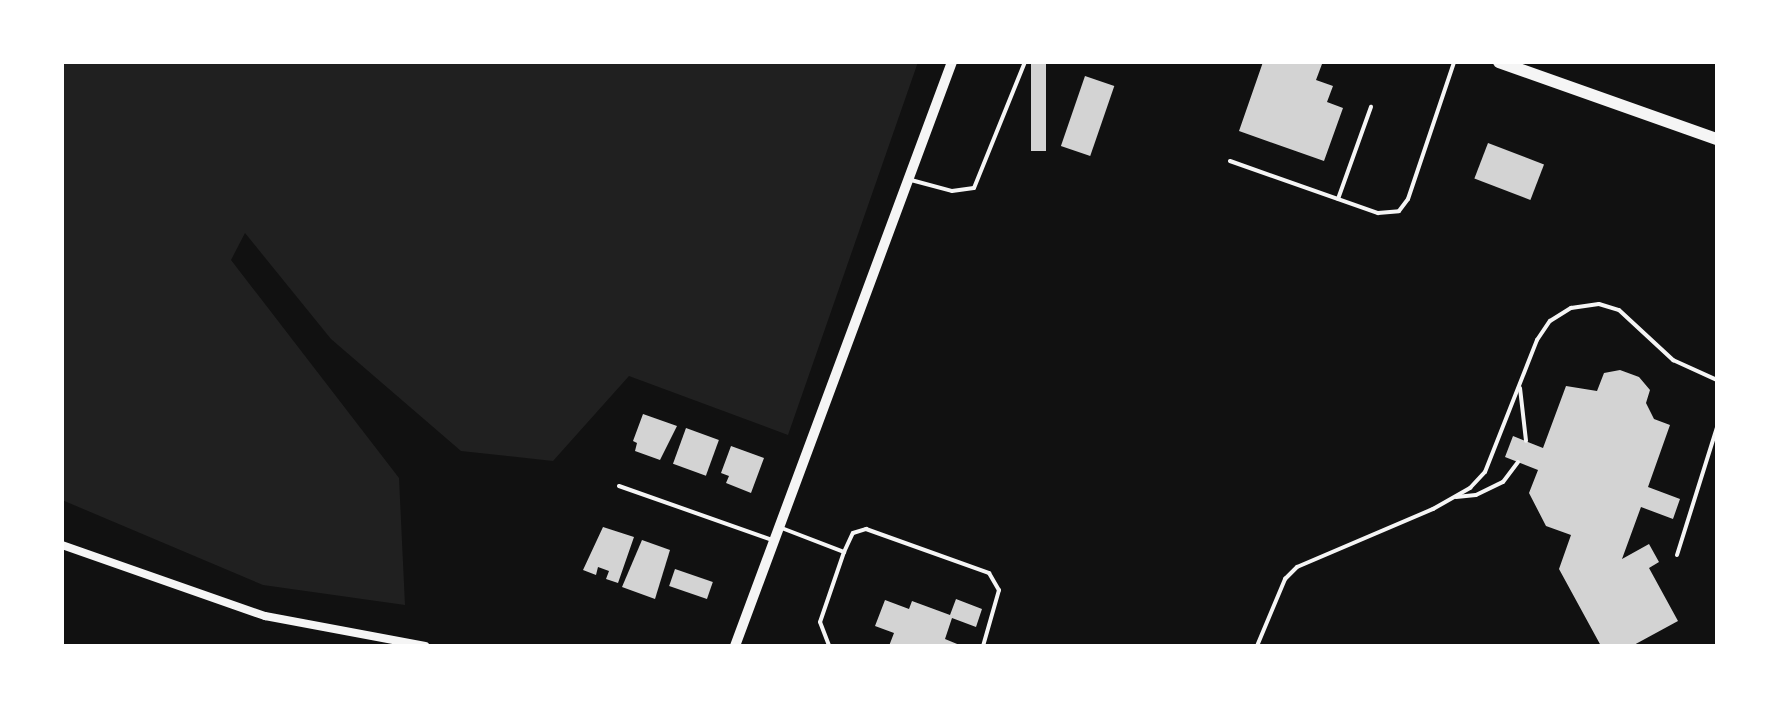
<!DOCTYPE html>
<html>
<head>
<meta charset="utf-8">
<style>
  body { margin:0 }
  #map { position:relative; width:1779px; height:708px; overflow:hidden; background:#111; font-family:"Sofia Sans Condensed",sans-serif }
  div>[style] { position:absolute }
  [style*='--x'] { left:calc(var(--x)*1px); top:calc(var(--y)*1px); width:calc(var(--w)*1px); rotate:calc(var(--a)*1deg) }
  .green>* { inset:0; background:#202020 }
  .building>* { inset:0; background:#d3d3d3; transform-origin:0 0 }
  .service>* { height:4px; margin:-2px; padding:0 2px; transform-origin:2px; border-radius:2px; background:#f5f5f5 }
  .minor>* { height:8px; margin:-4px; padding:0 4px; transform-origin:4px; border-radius:4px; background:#f5f5f5 }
  .tertiary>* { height:10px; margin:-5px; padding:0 5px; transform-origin:5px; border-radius:5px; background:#f5f5f5 }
  .primary>* { height:12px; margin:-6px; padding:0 6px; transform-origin:6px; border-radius:6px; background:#f5f5f5 }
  span { translate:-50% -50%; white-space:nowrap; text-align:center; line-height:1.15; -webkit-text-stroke:7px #fff; paint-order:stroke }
  .frame { position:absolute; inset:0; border:64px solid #fff; pointer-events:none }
</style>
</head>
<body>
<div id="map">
  <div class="green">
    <div style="clip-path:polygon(62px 62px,918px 62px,788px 435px,629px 376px,553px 461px,461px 451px,331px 339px,245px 233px,231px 260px,399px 478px,405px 605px,263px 585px,62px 500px)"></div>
  </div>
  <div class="building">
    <div style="left:1031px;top:62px;width:15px;height:89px"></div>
    <div style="clip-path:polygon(1263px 62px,1322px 64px,1316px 80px,1333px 86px,1327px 102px,1343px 108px,1324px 161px,1239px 131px)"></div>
    <div style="left:1085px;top:76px;width:31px;height:74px;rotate:19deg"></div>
    <div style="left:1488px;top:143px;width:60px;height:38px;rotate:21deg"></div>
    <div style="clip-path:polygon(1620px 370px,1639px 377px,1650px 390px,1646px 403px,1654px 419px,1670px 425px,1648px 487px,1680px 499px,1673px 519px,1641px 507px,1622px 559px,1649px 544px,1659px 562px,1649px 568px,1678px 621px,1632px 646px,1601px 646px,1559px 569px,1571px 535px,1546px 526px,1529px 493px,1538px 470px,1505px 457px,1513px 436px,1543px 448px,1566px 386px,1597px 391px,1604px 373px)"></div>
    <div style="clip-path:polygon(643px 414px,677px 426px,660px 460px,635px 451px,637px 443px,633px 441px)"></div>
    <div style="left:686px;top:428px;width:35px;height:38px;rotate:20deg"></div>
    <div style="clip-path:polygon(731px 446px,764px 458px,751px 493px,726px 483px,729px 476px,721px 473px)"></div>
    <div style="clip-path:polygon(603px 527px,634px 537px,618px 583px,606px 579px,609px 571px,598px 567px,596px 575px,583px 570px)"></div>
    <div style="clip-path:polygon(642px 540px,670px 550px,655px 599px,622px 587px)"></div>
    <div style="left:675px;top:569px;width:40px;height:18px;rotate:19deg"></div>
    <div style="clip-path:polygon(956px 599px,982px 609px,976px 627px,952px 618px,945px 639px,962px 646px,889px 646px,894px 633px,875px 626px,885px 600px,909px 609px,912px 601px,950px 615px)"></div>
  </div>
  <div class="service">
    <div style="--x:1230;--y:161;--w:157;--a:19.4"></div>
    <div style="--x:1378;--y:213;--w:21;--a:-5"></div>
    <div style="--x:1399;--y:211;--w:15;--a:-53"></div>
    <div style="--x:1408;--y:199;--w:145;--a:-71.4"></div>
    <div style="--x:911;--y:180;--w:42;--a:15"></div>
    <div style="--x:952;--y:191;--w:22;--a:-8"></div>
    <div style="--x:974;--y:188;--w:136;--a:-68"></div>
    <div style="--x:1338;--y:199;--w:98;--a:-70.3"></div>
    <div style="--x:1520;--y:388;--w:53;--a:83.5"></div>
    <div style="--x:619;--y:486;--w:162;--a:19.4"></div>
    <div style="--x:1456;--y:497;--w:20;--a:-6"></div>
    <div style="--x:1476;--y:495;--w:30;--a:-26"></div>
    <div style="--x:1503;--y:482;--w:25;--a:-53"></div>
    <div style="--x:779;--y:527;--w:70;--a:21"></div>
    <div style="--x:844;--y:552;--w:74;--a:108.9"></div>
    <div style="--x:820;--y:622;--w:26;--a:69"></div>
    <div style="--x:844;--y:552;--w:21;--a:-65"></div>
    <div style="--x:853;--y:533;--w:14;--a:-17"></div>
    <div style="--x:866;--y:529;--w:131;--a:19.7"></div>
    <div style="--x:989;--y:573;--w:20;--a:60"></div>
    <div style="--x:999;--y:590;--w:58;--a:105.9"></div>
    <div style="--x:1677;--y:555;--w:134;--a:-72.6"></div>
    <div style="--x:1257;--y:646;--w:73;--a:-67.3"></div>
    <div style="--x:1285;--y:579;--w:17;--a:-45"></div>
    <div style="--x:1297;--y:567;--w:148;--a:-23.1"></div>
    <div style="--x:1433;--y:509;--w:43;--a:-29.6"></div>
    <div style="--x:1470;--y:488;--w:22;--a:-47"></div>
    <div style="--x:1485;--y:472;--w:142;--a:-68.5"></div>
    <div style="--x:1537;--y:340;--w:23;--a:-56"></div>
    <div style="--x:1550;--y:321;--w:25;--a:-32"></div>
    <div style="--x:1571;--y:308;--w:28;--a:-8"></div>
    <div style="--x:1599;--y:304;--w:21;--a:17"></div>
    <div style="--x:1619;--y:310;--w:74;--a:42.8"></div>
    <div style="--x:1673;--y:360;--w:48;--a:24.4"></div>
  </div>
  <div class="minor">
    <div style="--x:62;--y:545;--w:215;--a:19.3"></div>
    <div style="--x:265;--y:616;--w:163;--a:10.6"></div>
  </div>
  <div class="tertiary">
    <div style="--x:735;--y:646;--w:623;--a:-69.62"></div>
  </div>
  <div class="primary">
    <div style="--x:1499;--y:62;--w:231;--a:19.5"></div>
  </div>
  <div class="frame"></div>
</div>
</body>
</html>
